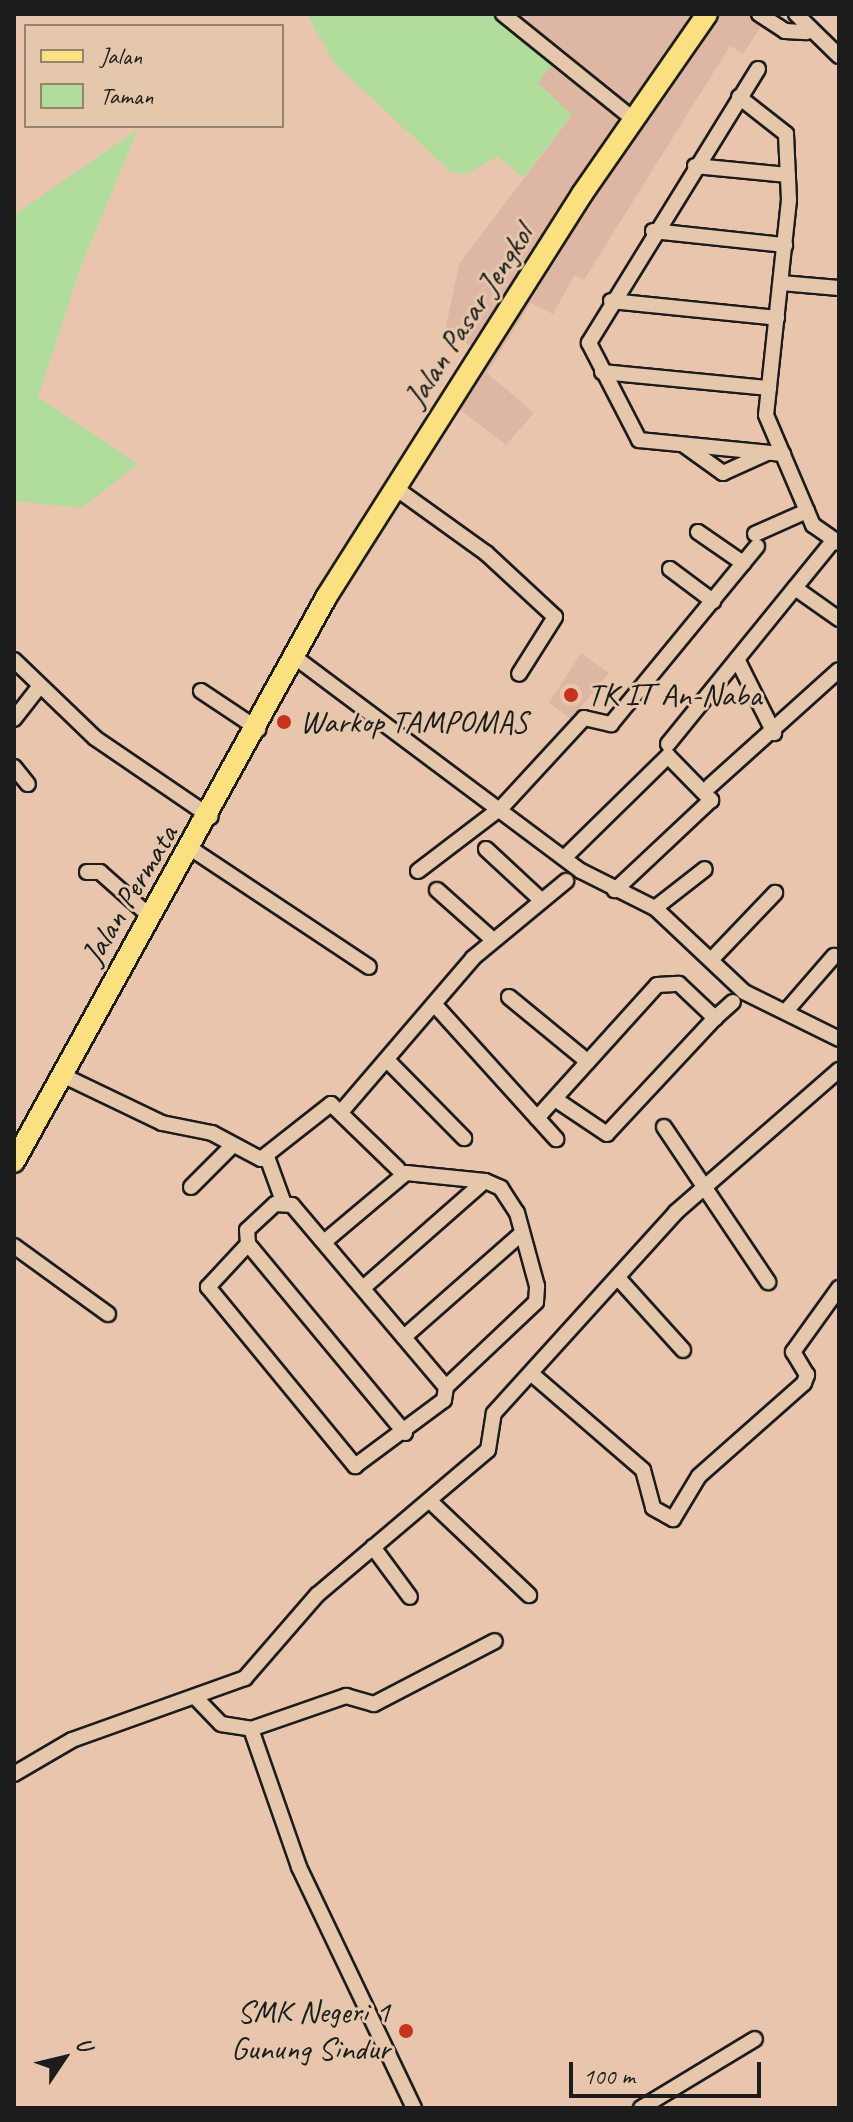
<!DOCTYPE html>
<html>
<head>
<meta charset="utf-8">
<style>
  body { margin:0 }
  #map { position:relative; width:853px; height:2122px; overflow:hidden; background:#eac5ae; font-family:Caveat,sans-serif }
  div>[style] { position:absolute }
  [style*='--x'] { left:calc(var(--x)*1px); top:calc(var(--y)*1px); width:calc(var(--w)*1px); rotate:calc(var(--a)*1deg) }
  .built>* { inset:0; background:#deb7a4 }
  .green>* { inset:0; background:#b0dd9c }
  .roads { filter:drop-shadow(2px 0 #1c1c1c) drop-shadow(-2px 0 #1c1c1c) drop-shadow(0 2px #1c1c1c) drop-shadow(0 -2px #1c1c1c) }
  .minor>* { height:14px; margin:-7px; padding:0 7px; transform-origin:7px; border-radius:7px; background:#e5c8ac }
  .primary>* { height:20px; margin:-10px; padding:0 10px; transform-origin:10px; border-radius:10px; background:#fbe080 }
  .dots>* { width:22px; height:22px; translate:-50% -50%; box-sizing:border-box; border:4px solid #e5c8ac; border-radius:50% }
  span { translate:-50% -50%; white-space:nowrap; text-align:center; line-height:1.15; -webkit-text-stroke:6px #e5c8ac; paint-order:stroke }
  .street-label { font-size:32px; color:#1c1c1c }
  .poi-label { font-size:32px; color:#1c1c1c }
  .left { translate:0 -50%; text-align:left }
  .right { translate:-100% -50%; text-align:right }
  .frame { position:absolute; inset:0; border:16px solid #1c1c1c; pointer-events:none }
  .legend { position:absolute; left:24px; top:24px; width:260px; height:104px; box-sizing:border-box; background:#e5c8ac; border:2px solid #958372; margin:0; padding:10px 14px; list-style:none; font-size:24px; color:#1c1c1c }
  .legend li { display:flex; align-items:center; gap:16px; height:40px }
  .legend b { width:40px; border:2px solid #958372 }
  .north { position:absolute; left:24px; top:2018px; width:80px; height:80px; -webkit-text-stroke:6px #e5c8ac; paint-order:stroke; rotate:55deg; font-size:22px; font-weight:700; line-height:32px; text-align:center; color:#1c1c1c }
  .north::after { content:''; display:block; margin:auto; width:28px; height:36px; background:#1c1c1c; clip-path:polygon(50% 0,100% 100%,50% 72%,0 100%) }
  .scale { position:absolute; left:569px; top:2062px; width:192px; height:36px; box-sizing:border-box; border:4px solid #1c1c1c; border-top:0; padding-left:10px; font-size:24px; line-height:28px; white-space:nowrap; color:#1c1c1c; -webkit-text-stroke:6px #e5c8ac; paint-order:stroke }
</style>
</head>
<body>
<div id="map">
  <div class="built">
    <div style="clip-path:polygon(506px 14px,769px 14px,743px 54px,730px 46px,584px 280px,574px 276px,553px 314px,531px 303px,487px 373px,534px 413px,506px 445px,450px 402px,478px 350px,445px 332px,459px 264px,572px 115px,537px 83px,556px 59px)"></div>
    <div style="clip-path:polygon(581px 653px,609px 673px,571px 719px,549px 703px)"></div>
  </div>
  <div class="green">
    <div style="clip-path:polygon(307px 14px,506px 14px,557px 58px,538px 83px,572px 115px,523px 178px,498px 156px,467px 174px,451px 172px,334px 63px)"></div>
    <div style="clip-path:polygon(138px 129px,81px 266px,38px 397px,138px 464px,82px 508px,14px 501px,14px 215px)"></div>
  </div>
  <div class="roads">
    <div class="minor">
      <div style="--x:503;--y:14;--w:166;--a:38.9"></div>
      <div style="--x:759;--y:14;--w:31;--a:33"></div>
      <div style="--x:785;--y:31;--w:22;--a:3"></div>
      <div style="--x:796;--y:14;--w:60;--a:44.3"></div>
      <div style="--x:758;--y:69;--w:322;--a:121.7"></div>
      <div style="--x:589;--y:343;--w:109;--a:62.7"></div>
      <div style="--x:639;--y:440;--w:145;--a:5.6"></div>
      <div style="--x:739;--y:97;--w:60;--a:38.2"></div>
      <div style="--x:786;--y:134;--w:66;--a:87.4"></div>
      <div style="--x:789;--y:200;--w:216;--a:96.1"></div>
      <div style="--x:766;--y:415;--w:120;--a:66.9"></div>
      <div style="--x:813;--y:525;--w:32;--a:35"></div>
      <div style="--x:695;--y:166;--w:93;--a:5.5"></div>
      <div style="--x:653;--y:231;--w:133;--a:6.1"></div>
      <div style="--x:781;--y:283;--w:58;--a:4.9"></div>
      <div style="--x:611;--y:301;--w:167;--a:5.8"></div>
      <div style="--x:602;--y:372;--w:168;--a:5.5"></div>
      <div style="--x:684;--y:445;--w:48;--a:35.7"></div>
      <div style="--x:723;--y:473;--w:48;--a:-24.4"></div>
      <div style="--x:394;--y:487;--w:113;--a:35.7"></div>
      <div style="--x:486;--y:553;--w:94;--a:42.8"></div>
      <div style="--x:555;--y:617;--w:67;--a:122.3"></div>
      <div style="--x:698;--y:532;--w:55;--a:34.6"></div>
      <div style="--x:755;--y:534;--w:57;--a:-23.9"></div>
      <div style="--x:670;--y:569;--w:54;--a:36.7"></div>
      <div style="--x:795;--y:588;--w:54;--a:35.2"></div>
      <div style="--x:296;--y:658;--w:356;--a:36.8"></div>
      <div style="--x:581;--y:871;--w:83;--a:26.6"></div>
      <div style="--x:655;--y:908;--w:122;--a:43.3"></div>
      <div style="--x:744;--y:992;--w:106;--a:26.3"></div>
      <div style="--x:737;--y:659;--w:83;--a:63.4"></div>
      <div style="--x:14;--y:660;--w:112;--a:43.9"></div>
      <div style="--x:95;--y:738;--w:140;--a:34.3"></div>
      <div style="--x:201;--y:691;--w:69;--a:33.7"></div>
      <div style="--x:14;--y:719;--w:41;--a:-52"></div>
      <div style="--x:668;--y:744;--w:263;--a:-50.9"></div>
      <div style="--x:14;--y:767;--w:22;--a:51"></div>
      <div style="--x:710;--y:786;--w:173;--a:-42"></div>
      <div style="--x:486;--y:849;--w:74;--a:42.8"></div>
      <div style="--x:193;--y:850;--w:211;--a:33.6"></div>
      <div style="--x:564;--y:858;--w:146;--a:-44.4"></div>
      <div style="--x:668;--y:756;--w:62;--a:45.7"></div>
      <div style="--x:711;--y:800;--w:132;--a:136.8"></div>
      <div style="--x:418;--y:871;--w:106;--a:-37.3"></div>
      <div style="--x:502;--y:807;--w:121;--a:-47.3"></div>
      <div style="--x:584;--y:718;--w:28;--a:13"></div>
      <div style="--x:611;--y:724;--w:230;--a:-50.6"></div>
      <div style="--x:87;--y:872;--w:13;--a:0"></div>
      <div style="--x:100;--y:872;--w:69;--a:41.5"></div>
      <div style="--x:437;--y:890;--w:74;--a:41.7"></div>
      <div style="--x:655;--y:908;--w:63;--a:-38"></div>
      <div style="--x:711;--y:960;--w:93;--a:-46.3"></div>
      <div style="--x:509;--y:997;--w:102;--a:39.4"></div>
      <div style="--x:435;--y:1005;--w:181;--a:47.9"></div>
      <div style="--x:787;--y:1010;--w:72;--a:-49"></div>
      <div style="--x:715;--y:1018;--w:24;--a:-42"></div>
      <div style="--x:387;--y:1060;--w:110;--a:45.4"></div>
      <div style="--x:62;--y:1075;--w:111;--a:25.6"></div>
      <div style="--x:162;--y:1123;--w:51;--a:11.3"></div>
      <div style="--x:212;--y:1133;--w:55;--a:28"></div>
      <div style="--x:261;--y:1159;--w:89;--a:-38.2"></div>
      <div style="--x:331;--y:1104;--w:93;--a:44.1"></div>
      <div style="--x:342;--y:1111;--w:201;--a:-49.4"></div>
      <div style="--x:473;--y:958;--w:121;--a:-39.6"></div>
      <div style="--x:537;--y:1118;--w:179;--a:-47.9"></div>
      <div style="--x:657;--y:985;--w:22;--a:-3"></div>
      <div style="--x:679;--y:984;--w:50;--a:43.4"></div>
      <div style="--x:715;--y:1018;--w:158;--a:133"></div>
      <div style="--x:607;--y:1134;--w:63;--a:-146.1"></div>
      <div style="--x:664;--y:1127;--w:187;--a:56.1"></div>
      <div style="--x:267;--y:1157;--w:47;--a:70"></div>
      <div style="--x:191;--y:1187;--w:59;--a:-45"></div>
      <div style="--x:248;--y:1244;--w:59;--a:132.9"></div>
      <div style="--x:208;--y:1287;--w:232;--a:50.6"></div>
      <div style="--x:355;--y:1466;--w:111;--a:-36.6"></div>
      <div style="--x:444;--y:1400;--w:13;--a:-81"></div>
      <div style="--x:446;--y:1387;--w:124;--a:-43.4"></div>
      <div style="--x:536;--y:1302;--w:16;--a:-86"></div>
      <div style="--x:537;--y:1286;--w:76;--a:-105.3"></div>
      <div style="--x:517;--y:1213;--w:30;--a:-123"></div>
      <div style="--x:501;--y:1188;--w:17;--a:-156"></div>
      <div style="--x:485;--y:1181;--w:79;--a:-174.2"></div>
      <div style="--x:406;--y:1173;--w:107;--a:139.9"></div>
      <div style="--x:14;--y:1246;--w:116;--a:35.9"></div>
      <div style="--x:618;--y:1278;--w:97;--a:47.9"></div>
      <div style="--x:363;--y:1288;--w:162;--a:-41.3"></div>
      <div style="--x:404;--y:1337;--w:157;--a:-41.4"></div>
      <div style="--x:533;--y:1375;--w:145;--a:40.8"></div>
      <div style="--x:643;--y:1470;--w:39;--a:75"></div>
      <div style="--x:653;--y:1508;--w:23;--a:29"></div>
      <div style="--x:673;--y:1519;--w:50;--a:-58.8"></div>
      <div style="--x:699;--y:1476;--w:140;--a:-41.5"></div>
      <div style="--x:804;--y:1383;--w:9;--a:-69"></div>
      <div style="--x:807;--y:1375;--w:27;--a:-121"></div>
      <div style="--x:793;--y:1352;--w:79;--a:-54.3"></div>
      <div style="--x:405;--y:1433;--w:246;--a:-129.7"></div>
      <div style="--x:248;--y:1244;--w:14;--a:-94"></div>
      <div style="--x:247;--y:1230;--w:38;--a:-43"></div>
      <div style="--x:275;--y:1204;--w:17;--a:3"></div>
      <div style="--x:292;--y:1205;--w:238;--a:49.8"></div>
      <div style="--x:432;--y:1503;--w:134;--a:43.5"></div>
      <div style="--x:373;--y:1547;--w:62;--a:53.5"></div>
      <div style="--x:195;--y:1697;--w:37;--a:46"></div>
      <div style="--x:221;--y:1724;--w:30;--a:9"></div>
      <div style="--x:251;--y:1729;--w:146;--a:70.8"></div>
      <div style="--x:299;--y:1867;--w:267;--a:64.5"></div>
      <div style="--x:251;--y:1729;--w:101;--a:-19.2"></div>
      <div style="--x:346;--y:1696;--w:29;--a:16"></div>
      <div style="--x:374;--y:1704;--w:136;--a:-27.5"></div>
      <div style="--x:14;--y:1774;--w:67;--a:-30.4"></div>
      <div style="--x:72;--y:1740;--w:184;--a:-19.7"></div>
      <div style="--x:245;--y:1678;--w:110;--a:-49.1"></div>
      <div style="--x:317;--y:1595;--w:224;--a:-40.3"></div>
      <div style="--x:488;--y:1450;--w:37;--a:-81"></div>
      <div style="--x:494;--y:1413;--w:271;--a:-47.8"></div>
      <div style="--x:676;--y:1212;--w:216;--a:-41.1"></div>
      <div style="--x:641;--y:2108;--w:133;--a:-31.2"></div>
    </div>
    <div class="primary">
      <div style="--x:14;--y:1162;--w:647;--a:-61.06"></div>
      <div style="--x:327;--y:596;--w:476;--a:-57.6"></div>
      <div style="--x:582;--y:194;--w:219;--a:-55.2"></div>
    </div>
  </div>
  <div class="dots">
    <div style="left:571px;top:695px;background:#c8321e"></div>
    <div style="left:284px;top:722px;background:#c8321e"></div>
    <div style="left:406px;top:2031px;background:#c8321e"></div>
  </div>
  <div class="street-label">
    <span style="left:469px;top:316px;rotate:-57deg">Jalan Pasar Jengkol</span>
    <span style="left:130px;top:895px;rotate:-59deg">Jalan Permata</span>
  </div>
  <div class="poi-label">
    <span class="left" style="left:587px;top:695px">TK IT An-Naba</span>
    <span class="left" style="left:300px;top:722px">Warkop TAMPOMAS</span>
    <span class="right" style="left:390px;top:2031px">SMK Negeri 1<br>Gunung Sindur</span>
  </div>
  <div class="frame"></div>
  <ul class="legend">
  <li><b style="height:10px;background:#fbe080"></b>Jalan</li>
  <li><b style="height:22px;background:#b0dd9c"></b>Taman</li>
  </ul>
  <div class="north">U</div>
  <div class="scale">100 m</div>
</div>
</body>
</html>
